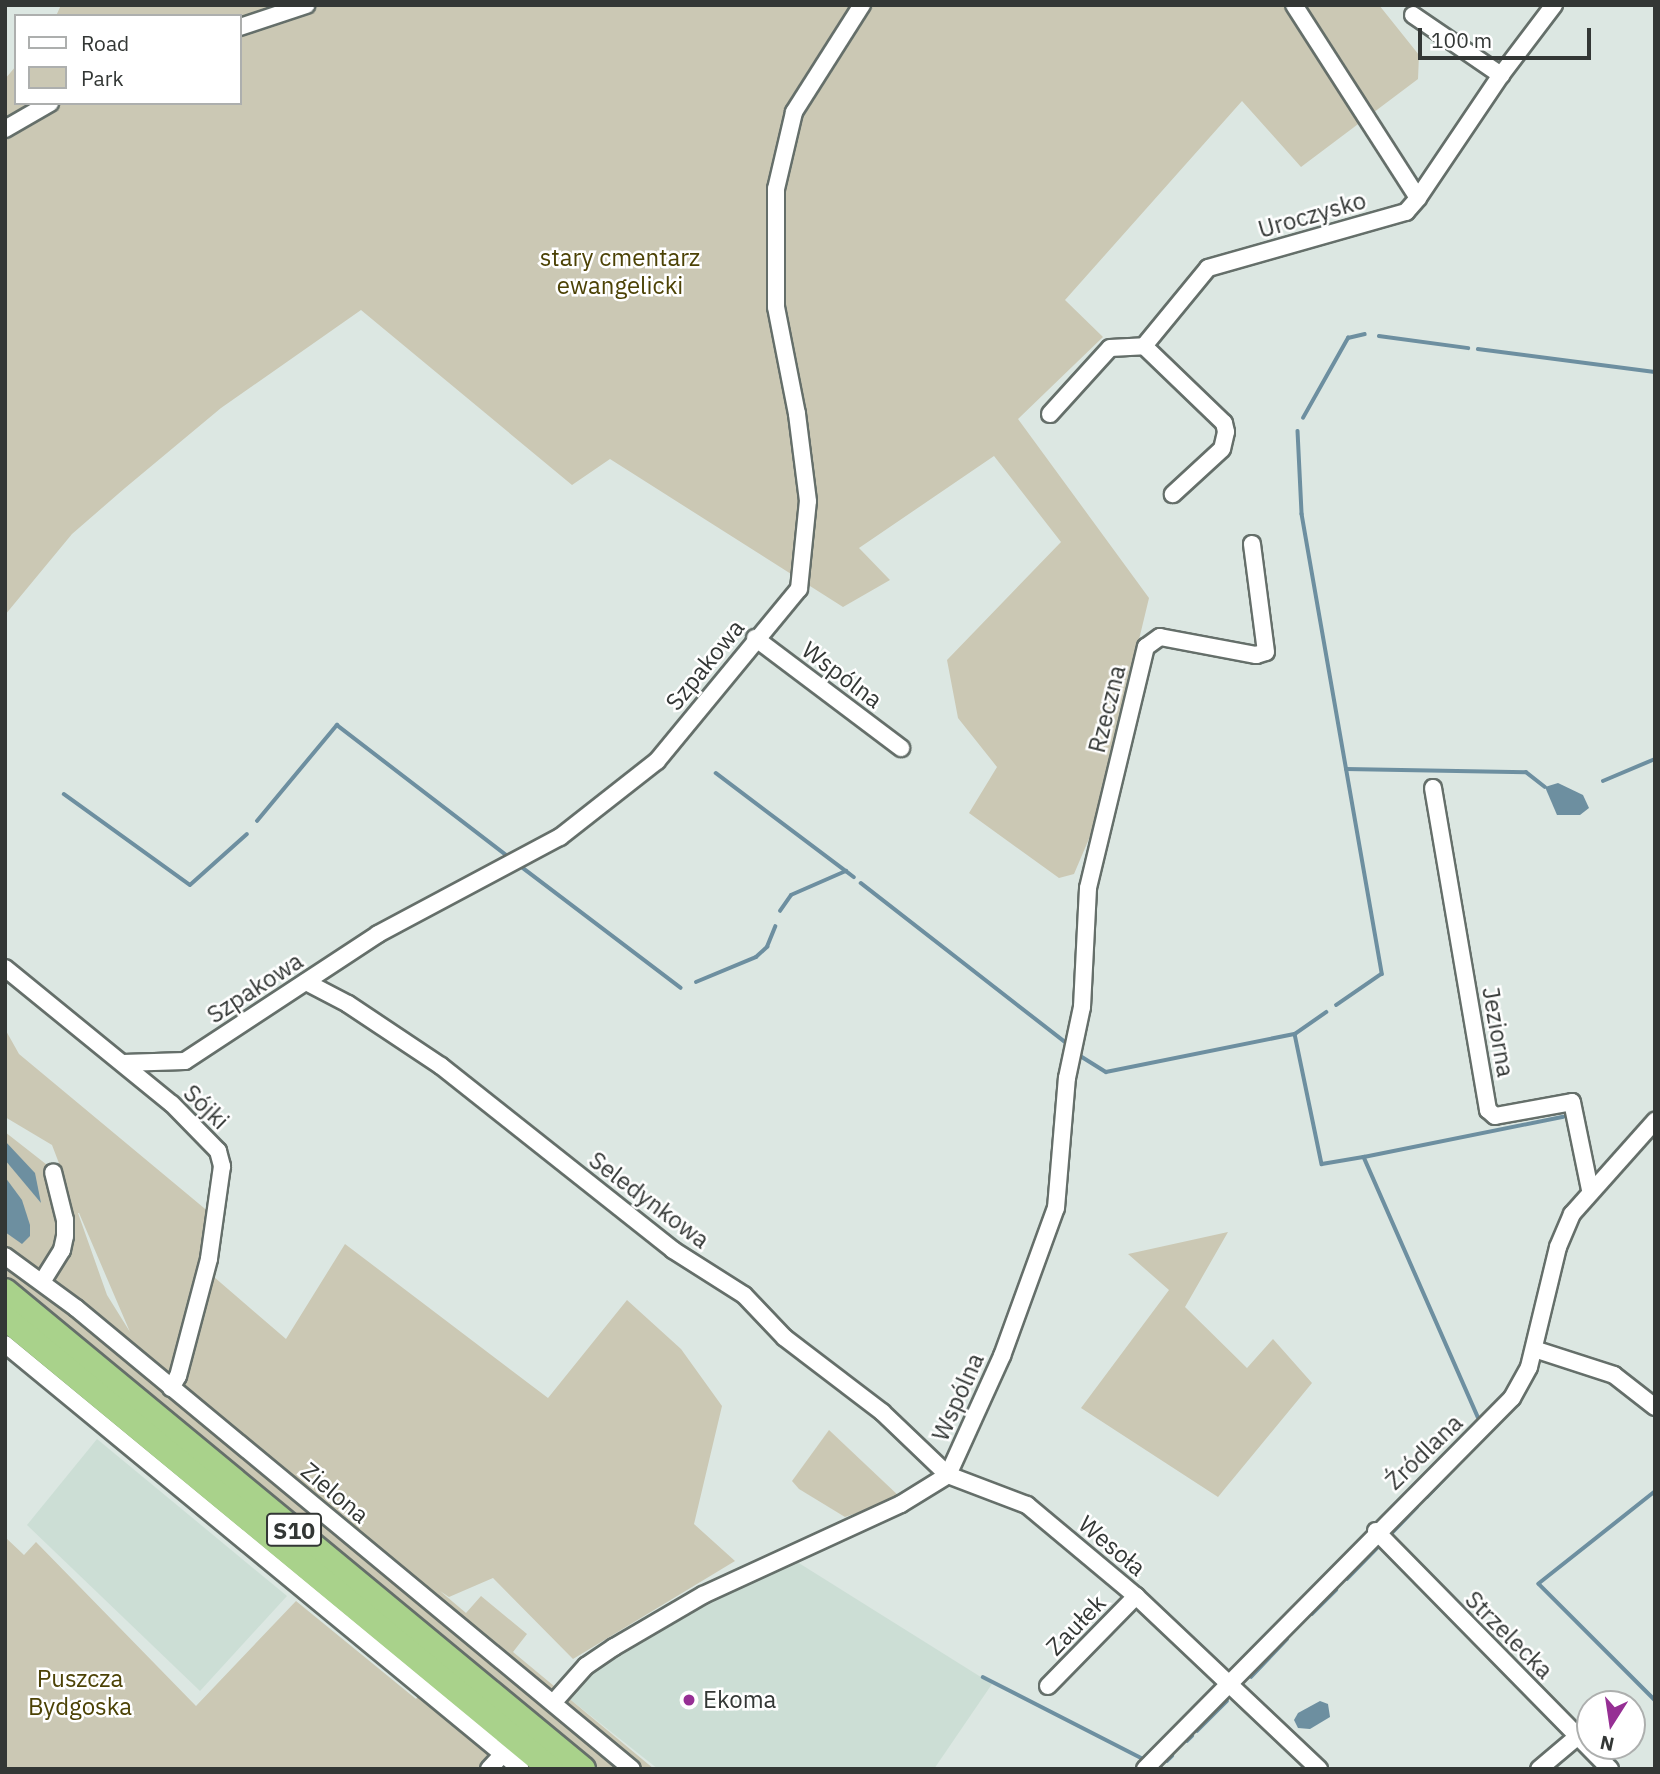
<!DOCTYPE html>
<html>
<head>
<meta charset="utf-8">
<style>
  body { margin:0 }
  #map { position:relative; width:1660px; height:1774px; overflow:hidden; background:#dce7e2; font-family:"IBM Plex Sans",sans-serif }
  div>[style] { position:absolute }
  [style*='--x'] { left:calc(var(--x)*1px); top:calc(var(--y)*1px); width:calc(var(--w)*1px); rotate:calc(var(--a)*1deg) }
  .built>* { inset:0; background:#ccded5 }
  .green>* { inset:0; background:#cbc8b4 }
  .water>* { inset:0; background:#6d8fa0 }
  .stream>* { height:3.5px; margin:-1.75px; padding:0 1.75px; transform-origin:1.75px; border-radius:1.75px; background:#6d8fa0 }
  .roads { filter:drop-shadow(2px 0 #656f6a) drop-shadow(-2px 0 #656f6a) drop-shadow(0 2px #656f6a) drop-shadow(0 -2px #656f6a) }
  .minor>* { height:16px; margin:-8px; padding:0 8px; transform-origin:8px; border-radius:8px; background:#fff }
  .highway>* { height:24px; margin:-12px; padding:0 12px; transform-origin:12px; border-radius:12px; background:#a9d28b }
  .dots>* { width:19px; height:19px; translate:-50% -50%; box-sizing:border-box; border:4px solid #fff; border-radius:50% }
  span { translate:-50% -50%; white-space:nowrap; text-align:center; line-height:1.15; -webkit-text-stroke:5px #fff; paint-order:stroke }
  .shield-label span { padding:2px 5px; background:#fff; border:2px solid; border-radius:5px; -webkit-text-stroke-width:0 }
  .shield-label { font-size:23px; color:#333735; font-weight:700 }
  .street-label { font-size:24px; color:#333735 }
  .park-label { font-size:24px; color:#4c4205 }
  .poi-label { font-size:24px; color:#333735 }
  .left { translate:0 -50%; text-align:left }
  .frame { position:absolute; inset:0; border:7px solid #333735; pointer-events:none }
  .legend { position:absolute; left:14px; top:14px; width:228px; height:91px; box-sizing:border-box; background:#fff; border:2px solid #adafae; margin:0; padding:9px 12px; list-style:none; font-size:21px; color:#333735 }
  .legend li { display:flex; align-items:center; gap:14px; height:35px }
  .legend b { width:35px; border:2px solid #adafae }
  .north { position:absolute; left:1576px; top:1690px; width:70px; height:70px; box-sizing:border-box; background:#fff; border:2px solid #adafae; border-radius:50%; rotate:192deg; font-size:19px; font-weight:700; line-height:28px; text-align:center; color:#333735 }
  .north::after { content:''; display:block; margin:auto; width:24px; height:32px; background:#962f94; clip-path:polygon(50% 0,100% 100%,50% 72%,0 100%) }
  .scale { position:absolute; left:1418px; top:28px; width:173px; height:32px; box-sizing:border-box; border:4px solid #333735; border-top:0; padding-left:9px; font-size:21px; line-height:24px; white-space:nowrap; color:#333735; -webkit-text-stroke:5px #fff; paint-order:stroke }
</style>
</head>
<body>
<div id="map">
  <div class="built">
    <div style="clip-path:polygon(97px 1439px,287px 1596px,200px 1691px,27px 1525px)"></div>
    <div style="clip-path:polygon(794px 1560px,992px 1684px,934px 1769px,658px 1769px,562px 1693px,614px 1647px)"></div>
  </div>
  <div class="green">
    <div style="clip-path:polygon(61px 5px,1379px 5px,1419px 55px,1418px 79px,1301px 167px,1242px 101px,1065px 300px,1103px 337px,1018px 419px,1149px 598px,1094px 827px,1074px 874px,1059px 878px,969px 813px,997px 767px,958px 718px,947px 660px,1061px 542px,994px 456px,859px 548px,890px 580px,843px 607px,610px 459px,572px 485px,361px 310px,221px 408px,125px 488px,72px 534px,5px 615px,5px 79px,16px 66px,16px 103px,240px 103px,240px 16px,56px 16px)"></div>
    <div style="clip-path:polygon(evenodd,5px 1029px,19px 1054px,210px 1213px,199px 1264px,286px 1339px,345px 1244px,548px 1398px,627px 1300px,681px 1349px,722px 1406px,694px 1524px,735px 1561px,573px 1659px,493px 1578px,449px 1597px,440px 1591px,466px 1613px,481px 1596px,527px 1634px,513px 1652px,654px 1769px,599px 1769px,5px 1277px,5px 1132px,65px 1179px,52px 1145px,5px 1117px,5px 1029px,78px 1213px,79px 1213px,130px 1332px,107px 1295px,78px 1213px)"></div>
    <div style="clip-path:polygon(1228px 1232px,1185px 1307px,1247px 1368px,1273px 1339px,1312px 1383px,1218px 1497px,1081px 1408px,1169px 1290px,1128px 1254px)"></div>
    <div style="clip-path:polygon(829px 1430px,901px 1498px,845px 1517px,799px 1489px,792px 1481px)"></div>
    <div style="clip-path:polygon(5px 1537px,24px 1555px,36px 1542px,196px 1706px,296px 1601px,416px 1699px,421px 1693px,495px 1755px,484px 1769px,5px 1769px)"></div>
  </div>
  <div class="water">
    <div style="clip-path:polygon(1558px 783px,1583px 795px,1589px 808px,1580px 815px,1557px 815px,1545px 787px)"></div>
    <div style="clip-path:polygon(5px 1141px,35px 1173px,41px 1203px,5px 1160px)"></div>
    <div style="clip-path:polygon(5px 1177px,22px 1200px,30px 1225px,30px 1236px,22px 1244px,5px 1232px)"></div>
    <div style="clip-path:polygon(1320px 1701px,1328px 1704px,1330px 1717px,1310px 1729px,1298px 1728px,1294px 1720px,1298px 1713px)"></div>
  </div>
  <div class="stream">
    <div style="--x:1379;--y:336;--w:90;--a:7.7"></div>
    <div style="--x:1478;--y:349;--w:178;--a:7.4"></div>
    <div style="--x:1303;--y:418;--w:92;--a:-60.6"></div>
    <div style="--x:1348;--y:338;--w:17;--a:-13"></div>
    <div style="--x:1298;--y:431;--w:83;--a:87.2"></div>
    <div style="--x:1302;--y:514;--w:467;--a:80.1"></div>
    <div style="--x:1382;--y:974;--w:55;--a:145.4"></div>
    <div style="--x:1346;--y:769;--w:180;--a:1"></div>
    <div style="--x:1526;--y:772;--w:24;--a:38"></div>
    <div style="--x:716;--y:773;--w:163;--a:37"></div>
    <div style="--x:1603;--y:781;--w:56;--a:-22.9"></div>
    <div style="--x:64;--y:794;--w:155;--a:35.8"></div>
    <div style="--x:190;--y:885;--w:76;--a:-41.8"></div>
    <div style="--x:257;--y:821;--w:125;--a:-50.2"></div>
    <div style="--x:337;--y:725;--w:217;--a:37.5"></div>
    <div style="--x:523;--y:868;--w:198;--a:37.2"></div>
    <div style="--x:861;--y:883;--w:264;--a:37.9"></div>
    <div style="--x:780;--y:911;--w:19;--a:-55"></div>
    <div style="--x:791;--y:895;--w:60;--a:-23.6"></div>
    <div style="--x:846;--y:871;--w:10;--a:37"></div>
    <div style="--x:696;--y:982;--w:65;--a:-22.6"></div>
    <div style="--x:756;--y:957;--w:15;--a:-42"></div>
    <div style="--x:767;--y:947;--w:22;--a:-68"></div>
    <div style="--x:1295;--y:1034;--w:133;--a:78.3"></div>
    <div style="--x:1322;--y:1164;--w:43;--a:-9.5"></div>
    <div style="--x:1364;--y:1157;--w:284;--a:66.3"></div>
    <div style="--x:1079;--y:1055;--w:32;--a:32"></div>
    <div style="--x:1106;--y:1072;--w:193;--a:-11.4"></div>
    <div style="--x:1295;--y:1034;--w:38;--a:-35"></div>
    <div style="--x:1364;--y:1157;--w:203;--a:-11.4"></div>
    <div style="--x:1655;--y:1492;--w:148;--a:141.6"></div>
    <div style="--x:1539;--y:1584;--w:164;--a:45"></div>
    <div style="--x:1427;--y:1497;--w:84;--a:-46.4"></div>
    <div style="--x:1391;--y:1534;--w:37;--a:-46"></div>
    <div style="--x:1347;--y:1579;--w:45;--a:-45.9"></div>
    <div style="--x:1312;--y:1614;--w:34;--a:-45"></div>
    <div style="--x:983;--y:1677;--w:178;--a:27.1"></div>
    <div style="--x:1251;--y:1677;--w:52;--a:-46.5"></div>
    <div style="--x:1197;--y:1731;--w:42;--a:-45"></div>
    <div style="--x:1187;--y:1741;--w:7;--a:-45"></div>
    <div style="--x:1167;--y:1761;--w:7;--a:-45"></div>
  </div>
  <div class="roads">
    <div class="minor">
      <div style="--x:1413;--y:15;--w:107;--a:34.3"></div>
      <div style="--x:240;--y:27;--w:70;--a:-18.4"></div>
      <div style="--x:5;--y:129;--w:52;--a:-30"></div>
      <div style="--x:1418;--y:198;--w:148;--a:-56"></div>
      <div style="--x:1501;--y:75;--w:88;--a:-52.9"></div>
      <div style="--x:1144;--y:346;--w:111;--a:43.9"></div>
      <div style="--x:1224;--y:423;--w:9;--a:77"></div>
      <div style="--x:1226;--y:432;--w:17;--a:103"></div>
      <div style="--x:1222;--y:449;--w:67;--a:137.4"></div>
      <div style="--x:1050;--y:414;--w:89;--a:-47.7"></div>
      <div style="--x:1110;--y:348;--w:34;--a:-3"></div>
      <div style="--x:1144;--y:346;--w:101;--a:-50.6"></div>
      <div style="--x:1208;--y:268;--w:206;--a:-15.8"></div>
      <div style="--x:1406;--y:212;--w:18;--a:-49"></div>
      <div style="--x:1418;--y:198;--w:229;--a:-122.7"></div>
      <div style="--x:755;--y:638;--w:183;--a:37"></div>
      <div style="--x:1433;--y:788;--w:327;--a:80.3"></div>
      <div style="--x:1488;--y:1110;--w:9;--a:41"></div>
      <div style="--x:1495;--y:1116;--w:78;--a:-10.3"></div>
      <div style="--x:1572;--y:1102;--w:90;--a:78.4"></div>
      <div style="--x:5;--y:968;--w:215;--a:39.2"></div>
      <div style="--x:172;--y:1104;--w:66;--a:45.6"></div>
      <div style="--x:218;--y:1151;--w:16;--a:75"></div>
      <div style="--x:222;--y:1166;--w:94;--a:98"></div>
      <div style="--x:209;--y:1259;--w:121;--a:104.8"></div>
      <div style="--x:178;--y:1376;--w:14;--a:120"></div>
      <div style="--x:306;--y:982;--w:47;--a:27.6"></div>
      <div style="--x:348;--y:1004;--w:112;--a:33.7"></div>
      <div style="--x:441;--y:1066;--w:296;--a:38.4"></div>
      <div style="--x:673;--y:1250;--w:84;--a:32.4"></div>
      <div style="--x:744;--y:1295;--w:59;--a:46.4"></div>
      <div style="--x:785;--y:1338;--w:122;--a:37.3"></div>
      <div style="--x:882;--y:1412;--w:91;--a:43.7"></div>
      <div style="--x:948;--y:1475;--w:85;--a:20.8"></div>
      <div style="--x:1027;--y:1505;--w:142;--a:39.9"></div>
      <div style="--x:1136;--y:1596;--w:252;--a:43.4"></div>
      <div style="--x:123;--y:1063;--w:62;--a:-1.8"></div>
      <div style="--x:185;--y:1061;--w:231;--a:-33.3"></div>
      <div style="--x:378;--y:934;--w:206;--a:-28.1"></div>
      <div style="--x:560;--y:837;--w:123;--a:-38.1"></div>
      <div style="--x:657;--y:761;--w:223;--a:-50.5"></div>
      <div style="--x:799;--y:589;--w:88;--a:-84.2"></div>
      <div style="--x:808;--y:501;--w:88;--a:-97.2"></div>
      <div style="--x:797;--y:414;--w:109;--a:-101.1"></div>
      <div style="--x:776;--y:307;--w:118;--a:-90"></div>
      <div style="--x:776;--y:189;--w:79;--a:-76.8"></div>
      <div style="--x:794;--y:112;--w:127;--a:-57.6"></div>
      <div style="--x:5;--y:1256;--w:88;--a:36.2"></div>
      <div style="--x:76;--y:1308;--w:722;--a:39.66"></div>
      <div style="--x:42;--y:1282;--w:38;--a:-58"></div>
      <div style="--x:62;--y:1250;--w:14;--a:-78"></div>
      <div style="--x:65;--y:1236;--w:16;--a:-90"></div>
      <div style="--x:65;--y:1220;--w:49;--a:-104"></div>
      <div style="--x:5;--y:1344;--w:668;--a:39.48"></div>
      <div style="--x:1534;--y:1349;--w:84;--a:18"></div>
      <div style="--x:1614;--y:1375;--w:52;--a:38"></div>
      <div style="--x:1376;--y:1531;--w:334;--a:45.5"></div>
      <div style="--x:1048;--y:1686;--w:126;--a:-45.6"></div>
      <div style="--x:553;--y:1703;--w:50;--a:-48.3"></div>
      <div style="--x:586;--y:1666;--w:34;--a:-34"></div>
      <div style="--x:614;--y:1647;--w:103;--a:-30.3"></div>
      <div style="--x:703;--y:1595;--w:218;--a:-24.7"></div>
      <div style="--x:901;--y:1504;--w:55;--a:-31.7"></div>
      <div style="--x:948;--y:1475;--w:131;--a:-65.6"></div>
      <div style="--x:1002;--y:1356;--w:158;--a:-70"></div>
      <div style="--x:1056;--y:1208;--w:130;--a:-85.2"></div>
      <div style="--x:1067;--y:1078;--w:73;--a:-78.1"></div>
      <div style="--x:1082;--y:1007;--w:119;--a:-87.1"></div>
      <div style="--x:1088;--y:888;--w:248;--a:-76.5"></div>
      <div style="--x:1146;--y:647;--w:17;--a:-36"></div>
      <div style="--x:1160;--y:637;--w:98;--a:10.6"></div>
      <div style="--x:1256;--y:655;--w:10;--a:-17"></div>
      <div style="--x:1266;--y:652;--w:109;--a:-97.4"></div>
      <div style="--x:489;--y:1769;--w:22;--a:-47"></div>
      <div style="--x:1145;--y:1769;--w:522;--a:-45.31"></div>
      <div style="--x:1512;--y:1398;--w:35;--a:-61"></div>
      <div style="--x:1529;--y:1367;--w:123;--a:-76.4"></div>
      <div style="--x:1558;--y:1247;--w:36;--a:-67"></div>
      <div style="--x:1572;--y:1214;--w:125;--a:-48.3"></div>
      <div style="--x:1539;--y:1769;--w:51;--a:-40.2"></div>
    </div>
    <div class="highway">
      <div style="--x:5;--y:1291;--w:750;--a:39.59"></div>
      <div style="--x:5;--y:1318;--w:708;--a:39.56"></div>
    </div>
  </div>
  <div class="dots">
    <div style="left:689px;top:1700px;background:#962f94"></div>
  </div>
  <div class="shield-label">
    <span style="left:294px;top:1530px">S10</span>
  </div>
  <div class="street-label">
    <span style="left:1312px;top:215px;rotate:-16deg">Uroczysko</span>
    <span style="left:705px;top:665px;rotate:-51deg">Szpakowa</span>
    <span style="left:842px;top:675px;rotate:37deg">Wspólna</span>
    <span style="left:1107px;top:709px;rotate:-76deg">Rzeczna</span>
    <span style="left:255px;top:988px;rotate:-33deg">Szpakowa</span>
    <span style="left:1498px;top:1032px;rotate:80deg">Jeziorna</span>
    <span style="left:206px;top:1107px;rotate:44deg">Sójki</span>
    <span style="left:649px;top:1200px;rotate:37deg">Seledynkowa</span>
    <span style="left:958px;top:1397px;rotate:-66deg">Wspólna</span>
    <span style="left:1424px;top:1452px;rotate:-44deg">Źródlana</span>
    <span style="left:335px;top:1493px;rotate:40deg">Zielona</span>
    <span style="left:1112px;top:1546px;rotate:40deg">Wesoła</span>
    <span style="left:1076px;top:1625px;rotate:-46deg">Zaułek</span>
    <span style="left:1509px;top:1635px;rotate:45deg">Strzelecka</span>
  </div>
  <div class="park-label">
    <span style="left:620px;top:272px">stary cmentarz<br>ewangelicki</span>
    <span style="left:80px;top:1693px">Puszcza<br>Bydgoska</span>
  </div>
  <div class="poi-label">
    <span class="left" style="left:703px;top:1700px">Ekoma</span>
  </div>
  <div class="frame"></div>
  <ul class="legend">
  <li><b style="height:9px;background:#fff"></b>Road</li>
  <li><b style="height:19px;background:#cbc8b4"></b>Park</li>
  </ul>
  <div class="north">N</div>
  <div class="scale">100 m</div>
</div>
</body>
</html>
